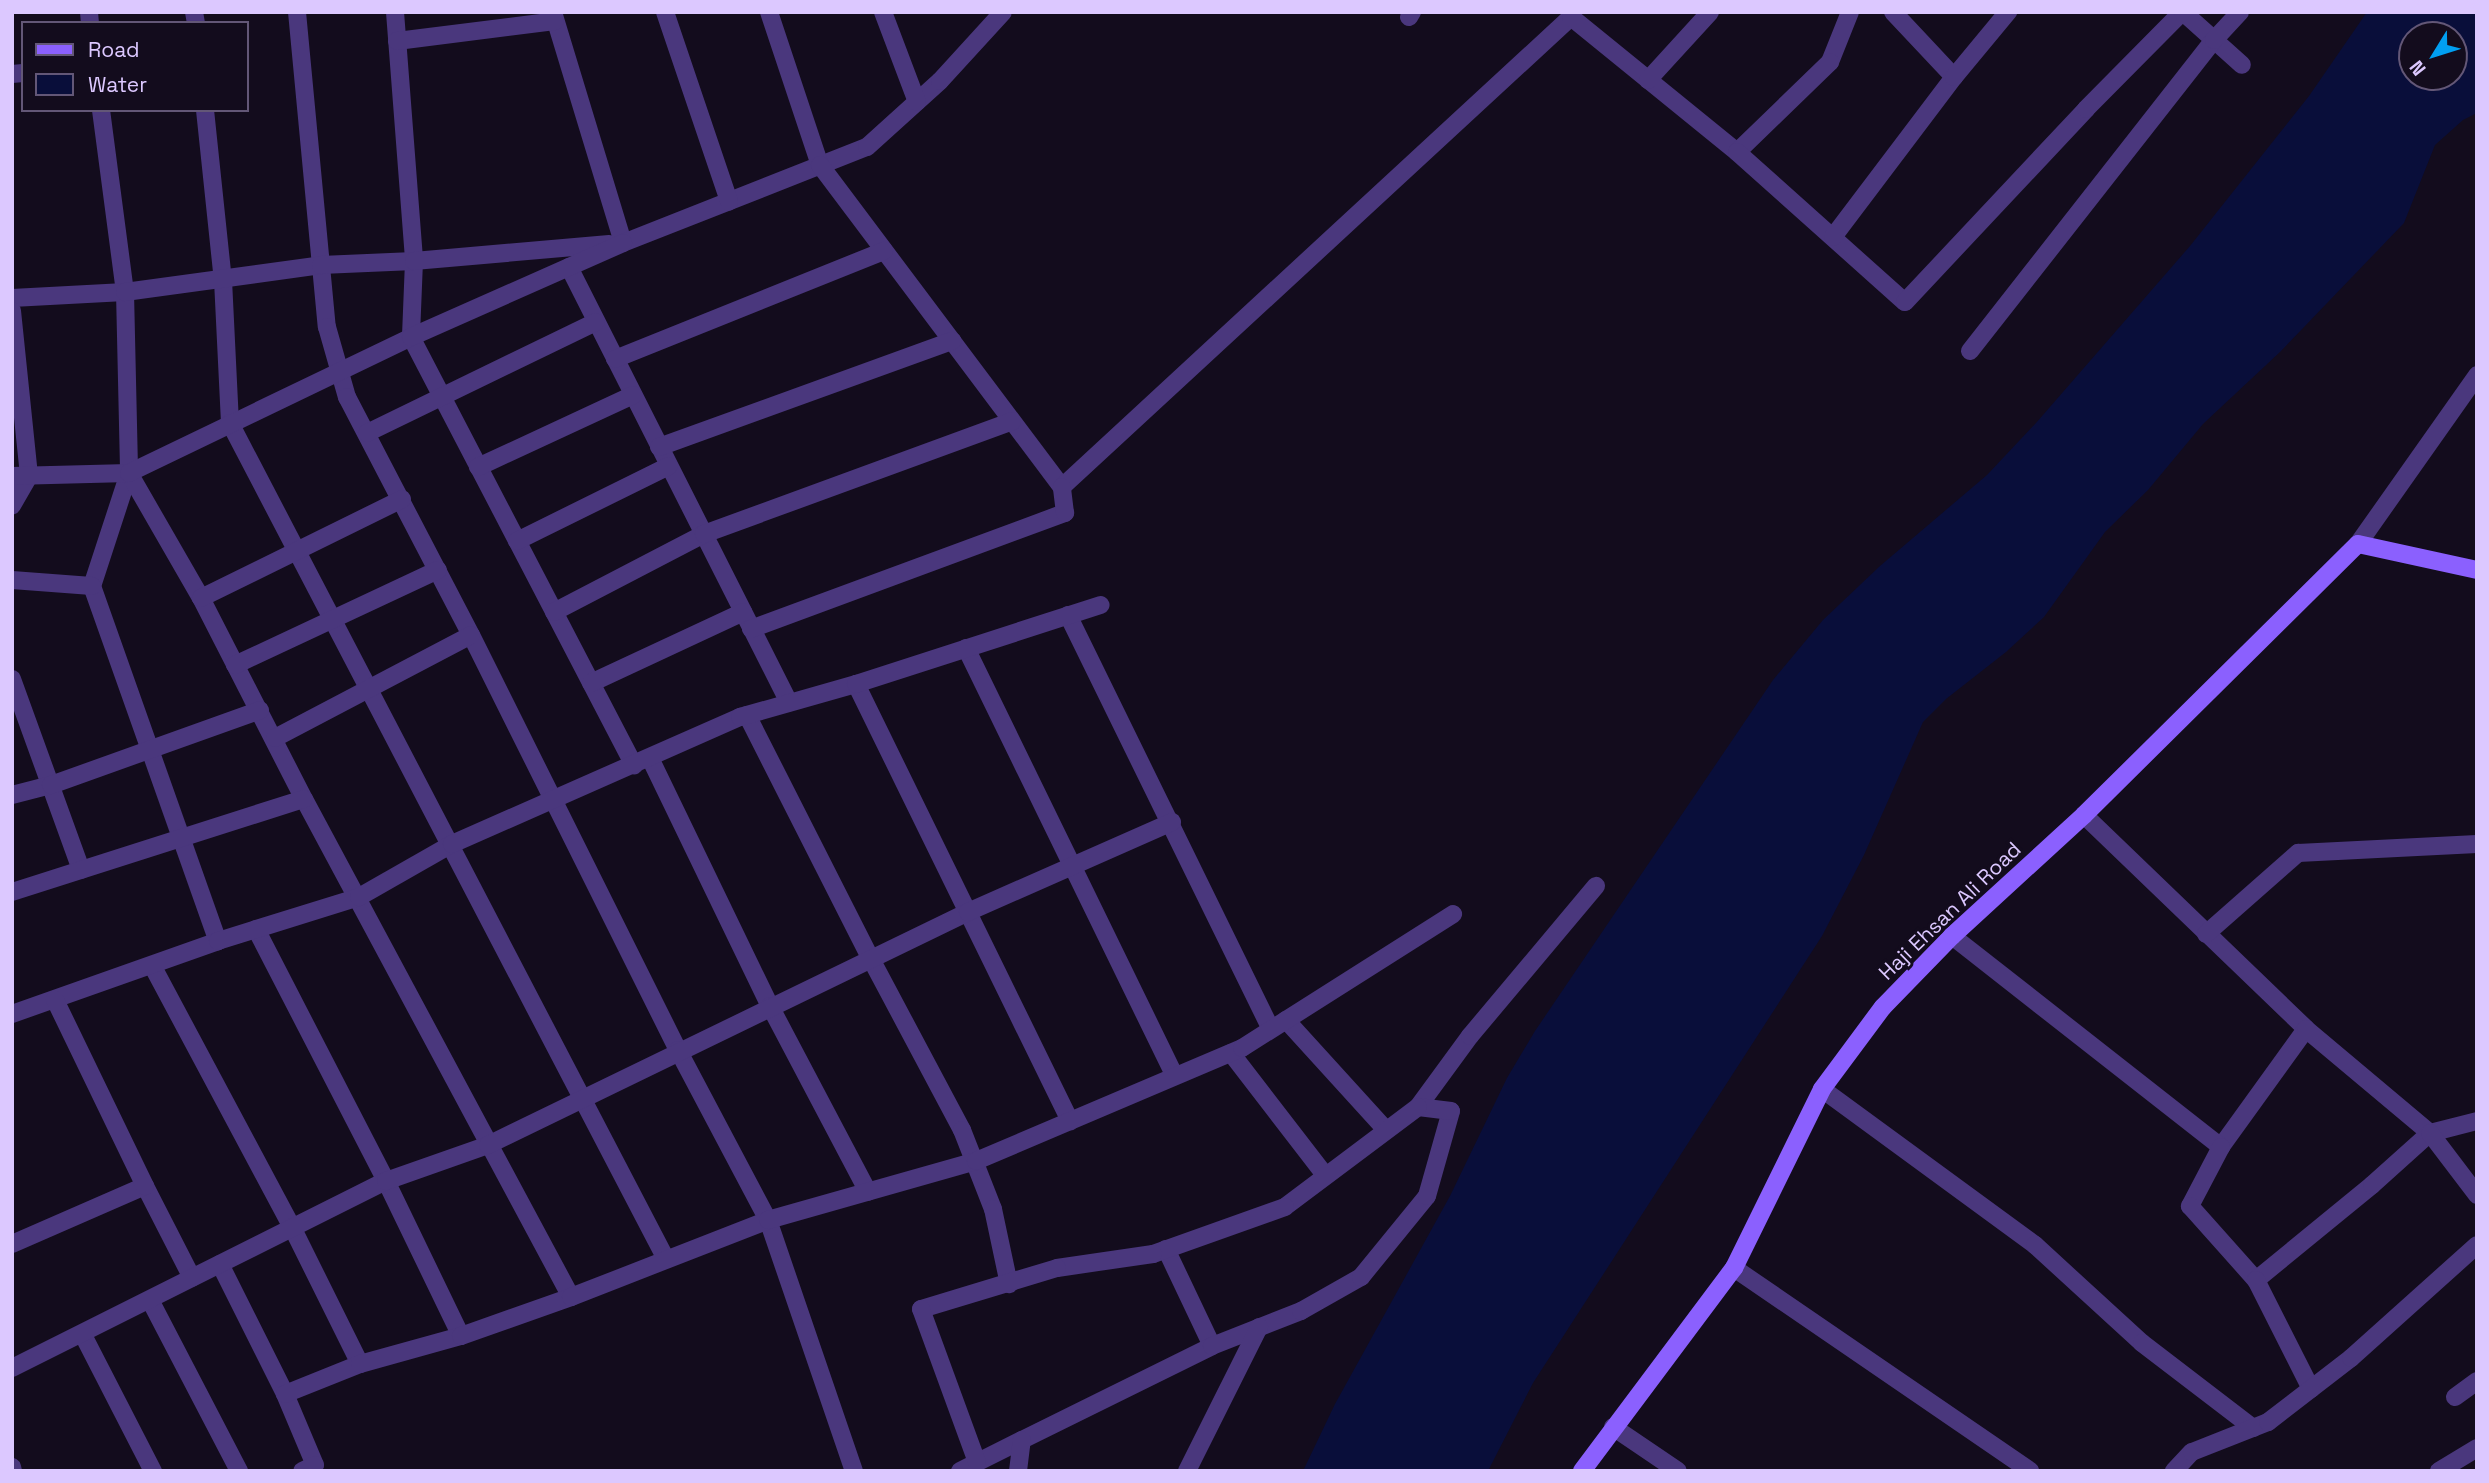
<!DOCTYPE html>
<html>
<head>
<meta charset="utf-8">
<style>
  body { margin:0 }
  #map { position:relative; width:2489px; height:1483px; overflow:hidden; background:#130c1d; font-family:"Space Grotesk",sans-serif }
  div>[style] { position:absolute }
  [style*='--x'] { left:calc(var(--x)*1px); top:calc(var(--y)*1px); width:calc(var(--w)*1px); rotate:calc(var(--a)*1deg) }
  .water>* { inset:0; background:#090e3a }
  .street>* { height:18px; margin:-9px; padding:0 9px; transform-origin:9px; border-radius:9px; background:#4a377d }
  .secondary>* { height:18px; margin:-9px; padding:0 9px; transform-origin:9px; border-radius:9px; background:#8b60fe }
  span { translate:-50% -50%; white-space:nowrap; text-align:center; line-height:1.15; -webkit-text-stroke:6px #130c1d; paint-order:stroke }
  .street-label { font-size:21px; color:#dcc8ff }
  .frame { position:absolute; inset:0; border:14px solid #dcc8ff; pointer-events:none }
  .legend { position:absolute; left:21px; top:21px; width:228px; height:91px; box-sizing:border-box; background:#130c1d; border:2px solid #635777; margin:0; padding:9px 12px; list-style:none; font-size:21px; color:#dcc8ff }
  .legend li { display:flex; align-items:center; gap:14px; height:35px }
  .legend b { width:35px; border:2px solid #635777 }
  .north { position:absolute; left:2398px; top:21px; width:70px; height:70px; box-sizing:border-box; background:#130c1d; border:2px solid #635777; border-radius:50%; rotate:232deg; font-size:19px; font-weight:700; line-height:28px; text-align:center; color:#dcc8ff }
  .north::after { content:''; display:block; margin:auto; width:24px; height:32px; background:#019ff2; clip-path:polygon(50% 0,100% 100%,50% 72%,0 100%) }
</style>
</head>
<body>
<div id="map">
  <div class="water">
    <div style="clip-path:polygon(evenodd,2367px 12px,2477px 12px,2477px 113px,2463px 120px,2435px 145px,2404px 223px,2280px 352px,2203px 424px,2148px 490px,2105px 532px,2044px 617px,2006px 652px,1946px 699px,1923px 722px,1864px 855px,1822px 936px,1533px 1383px,1488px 1471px,1303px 1471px,1335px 1404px,1450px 1196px,1507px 1078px,1535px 1031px,1773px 680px,1823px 620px,1880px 566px,1987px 475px,2036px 423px,2190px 246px,2309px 96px,2367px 12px,2412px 35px,2454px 35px,2454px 77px,2412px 77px,2412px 35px)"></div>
  </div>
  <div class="street">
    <div style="--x:89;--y:12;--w:11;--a:85"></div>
    <div style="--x:194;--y:12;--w:11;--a:80"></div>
    <div style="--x:297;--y:12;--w:316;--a:84.6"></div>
    <div style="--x:327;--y:327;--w:73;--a:74.1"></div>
    <div style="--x:347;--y:397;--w:268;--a:62.5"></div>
    <div style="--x:471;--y:635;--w:464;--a:63.5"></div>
    <div style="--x:678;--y:1050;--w:192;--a:62.1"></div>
    <div style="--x:768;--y:1220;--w:265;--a:71.1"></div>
    <div style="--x:395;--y:12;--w:250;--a:85.6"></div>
    <div style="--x:414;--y:261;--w:76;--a:92.3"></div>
    <div style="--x:411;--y:337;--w:483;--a:62.5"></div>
    <div style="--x:553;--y:12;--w:241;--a:73.1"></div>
    <div style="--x:623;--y:243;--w:262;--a:-21.5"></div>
    <div style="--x:867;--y:147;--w:98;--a:-42.1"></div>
    <div style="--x:940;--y:81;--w:93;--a:-47.6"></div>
    <div style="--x:665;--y:12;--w:200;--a:71.3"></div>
    <div style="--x:769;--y:12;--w:161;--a:71.6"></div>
    <div style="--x:820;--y:165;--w:403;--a:53.1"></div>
    <div style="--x:1062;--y:487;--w:693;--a:-42.72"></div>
    <div style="--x:1571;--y:17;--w:214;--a:39.1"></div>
    <div style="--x:883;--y:12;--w:96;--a:69.3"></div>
    <div style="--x:1850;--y:12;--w:54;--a:111.8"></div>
    <div style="--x:1830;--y:62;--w:129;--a:135.9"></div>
    <div style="--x:1737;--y:152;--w:225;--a:41.8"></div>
    <div style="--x:1905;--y:302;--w:265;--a:-46.8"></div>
    <div style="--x:2086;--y:109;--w:136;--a:-45.3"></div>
    <div style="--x:1893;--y:12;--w:89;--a:46.8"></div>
    <div style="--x:2183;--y:12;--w:79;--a:41.9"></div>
    <div style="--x:1409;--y:17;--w:6;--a:-59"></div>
    <div style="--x:397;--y:41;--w:159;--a:-7.2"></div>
    <div style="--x:12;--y:74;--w:11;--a:-5"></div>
    <div style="--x:1648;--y:80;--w:92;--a:-47.6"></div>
    <div style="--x:101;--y:110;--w:184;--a:82.5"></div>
    <div style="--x:125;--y:292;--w:181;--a:88.7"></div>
    <div style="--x:129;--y:473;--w:119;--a:108.1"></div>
    <div style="--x:92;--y:586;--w:377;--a:70.5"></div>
    <div style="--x:205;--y:110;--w:171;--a:84"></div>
    <div style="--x:223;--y:280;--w:143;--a:87.2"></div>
    <div style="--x:230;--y:423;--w:943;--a:62.46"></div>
    <div style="--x:1833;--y:237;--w:201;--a:-52.9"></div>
    <div style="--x:1954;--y:77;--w:85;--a:-50.3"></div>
    <div style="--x:569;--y:267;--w:488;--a:63.2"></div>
    <div style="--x:12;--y:298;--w:113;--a:-3"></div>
    <div style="--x:125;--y:292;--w:198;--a:-7.8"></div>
    <div style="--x:321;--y:265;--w:93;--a:-2.5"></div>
    <div style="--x:414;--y:261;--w:196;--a:-5"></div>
    <div style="--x:12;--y:311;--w:166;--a:84.1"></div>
    <div style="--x:29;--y:476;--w:34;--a:120"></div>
    <div style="--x:1970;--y:351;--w:395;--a:-51.9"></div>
    <div style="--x:2214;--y:40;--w:38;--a:-47"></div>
    <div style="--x:615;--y:359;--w:290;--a:-21.9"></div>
    <div style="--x:367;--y:433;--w:254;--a:-25.9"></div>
    <div style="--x:659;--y:447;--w:312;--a:-19.9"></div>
    <div style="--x:478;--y:467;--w:171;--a:-24.9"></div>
    <div style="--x:129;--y:473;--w:144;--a:60.1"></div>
    <div style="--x:201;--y:598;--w:226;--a:62.9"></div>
    <div style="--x:304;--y:799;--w:565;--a:61.8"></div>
    <div style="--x:12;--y:476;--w:117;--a:-1.5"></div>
    <div style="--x:129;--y:473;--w:313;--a:-25.7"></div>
    <div style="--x:411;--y:337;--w:232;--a:-23.9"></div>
    <div style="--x:517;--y:541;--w:169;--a:-26.3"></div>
    <div style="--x:2358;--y:544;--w:207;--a:-54.8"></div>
    <div style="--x:12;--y:580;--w:80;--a:4.3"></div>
    <div style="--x:201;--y:598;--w:224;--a:-26.2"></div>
    <div style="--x:554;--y:612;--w:169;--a:-27.5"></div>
    <div style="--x:704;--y:534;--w:328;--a:-20.1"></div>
    <div style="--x:1068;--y:615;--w:461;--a:63.9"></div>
    <div style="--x:751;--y:629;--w:335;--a:-20.3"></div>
    <div style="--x:1065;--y:513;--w:26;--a:-97"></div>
    <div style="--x:966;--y:648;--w:476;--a:64"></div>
    <div style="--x:235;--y:665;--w:224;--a:-25.1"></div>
    <div style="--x:12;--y:679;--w:203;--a:70.1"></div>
    <div style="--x:591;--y:683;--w:168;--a:-25"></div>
    <div style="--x:856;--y:684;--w:487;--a:63.9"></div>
    <div style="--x:747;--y:715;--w:274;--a:63.1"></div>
    <div style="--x:871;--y:959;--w:194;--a:62"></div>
    <div style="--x:962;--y:1130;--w:85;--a:68.6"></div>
    <div style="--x:993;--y:1209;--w:77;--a:78"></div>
    <div style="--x:275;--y:738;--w:221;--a:-27.7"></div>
    <div style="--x:650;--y:758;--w:276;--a:64.2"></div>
    <div style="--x:770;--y:1006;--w:210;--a:62.2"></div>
    <div style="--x:12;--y:795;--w:40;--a:-14.4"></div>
    <div style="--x:51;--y:785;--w:222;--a:-19.7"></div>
    <div style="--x:2084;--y:815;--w:308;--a:43.9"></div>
    <div style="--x:2306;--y:1029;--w:145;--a:125.8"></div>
    <div style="--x:12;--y:892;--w:306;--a:-17.7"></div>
    <div style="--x:256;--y:929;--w:284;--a:62.7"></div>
    <div style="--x:386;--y:1181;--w:172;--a:64.2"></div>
    <div style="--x:2206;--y:934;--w:123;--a:-41.4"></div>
    <div style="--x:2298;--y:853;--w:179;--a:-2.9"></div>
    <div style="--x:1952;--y:936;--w:342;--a:38.1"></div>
    <div style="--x:2221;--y:1147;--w:67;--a:117.7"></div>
    <div style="--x:2190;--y:1206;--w:99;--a:48.3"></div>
    <div style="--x:2256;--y:1280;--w:150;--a:-39.3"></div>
    <div style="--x:2372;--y:1185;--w:78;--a:-41.9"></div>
    <div style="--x:2430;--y:1133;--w:49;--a:-14.3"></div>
    <div style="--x:153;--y:967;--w:295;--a:61.9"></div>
    <div style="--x:292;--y:1227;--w:153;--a:63.6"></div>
    <div style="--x:12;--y:1014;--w:219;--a:-19.5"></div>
    <div style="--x:218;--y:941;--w:148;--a:-17.3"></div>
    <div style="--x:359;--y:897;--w:107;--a:-29.7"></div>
    <div style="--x:452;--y:844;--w:315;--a:-23.8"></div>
    <div style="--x:740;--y:717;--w:121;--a:-15.9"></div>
    <div style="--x:856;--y:684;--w:257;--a:-17.9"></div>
    <div style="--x:1286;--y:1020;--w:149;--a:47.7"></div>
    <div style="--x:2306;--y:1029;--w:162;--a:40"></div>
    <div style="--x:2430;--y:1133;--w:78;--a:52.8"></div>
    <div style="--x:1231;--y:1053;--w:154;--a:52.4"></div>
    <div style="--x:1822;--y:1089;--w:264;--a:36.2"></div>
    <div style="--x:2035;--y:1245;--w:145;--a:42.5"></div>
    <div style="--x:2142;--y:1343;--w:140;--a:37.4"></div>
    <div style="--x:1418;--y:1107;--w:88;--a:-53.8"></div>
    <div style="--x:1470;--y:1036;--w:196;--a:-50"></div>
    <div style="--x:145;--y:1186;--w:103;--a:62.9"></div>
    <div style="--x:12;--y:1244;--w:145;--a:-23.6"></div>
    <div style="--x:145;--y:1186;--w:207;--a:-115.8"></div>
    <div style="--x:1166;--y:1249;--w:107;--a:64.6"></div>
    <div style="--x:220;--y:1264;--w:145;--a:63.4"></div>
    <div style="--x:285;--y:1394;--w:77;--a:67.1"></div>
    <div style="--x:315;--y:1465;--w:14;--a:155"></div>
    <div style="--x:1734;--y:1268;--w:359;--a:34.4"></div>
    <div style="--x:2256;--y:1280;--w:122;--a:63.2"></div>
    <div style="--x:150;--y:1300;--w:193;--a:62.5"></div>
    <div style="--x:83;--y:1335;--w:153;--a:62.8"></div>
    <div style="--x:12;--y:1368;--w:418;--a:-26.6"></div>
    <div style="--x:386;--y:1181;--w:108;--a:-19.4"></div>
    <div style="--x:488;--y:1145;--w:534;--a:-25.89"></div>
    <div style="--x:968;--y:912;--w:223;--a:-23.8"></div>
    <div style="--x:285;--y:1394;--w:81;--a:-21.8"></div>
    <div style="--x:360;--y:1364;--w:105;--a:-15.5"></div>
    <div style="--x:461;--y:1336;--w:117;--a:-19.5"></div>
    <div style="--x:571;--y:1297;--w:212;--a:-21.3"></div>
    <div style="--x:768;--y:1220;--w:216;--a:-15.8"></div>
    <div style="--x:976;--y:1161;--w:289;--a:-23"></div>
    <div style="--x:1242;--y:1048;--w:250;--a:-32.4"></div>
    <div style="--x:2455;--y:1397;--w:27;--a:-36"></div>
    <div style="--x:1613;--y:1427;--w:78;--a:34.1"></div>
    <div style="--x:12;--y:1467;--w:4;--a:76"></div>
    <div style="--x:960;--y:1471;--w:69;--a:-26.6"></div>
    <div style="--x:1022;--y:1440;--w:212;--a:-26.3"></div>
    <div style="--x:1212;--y:1346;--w:96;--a:-21.5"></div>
    <div style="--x:1301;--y:1311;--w:69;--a:-29.5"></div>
    <div style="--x:1361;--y:1277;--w:104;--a:-50.8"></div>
    <div style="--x:1427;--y:1196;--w:88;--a:-74.2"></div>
    <div style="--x:1451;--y:1111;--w:33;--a:-173"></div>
    <div style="--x:1418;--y:1107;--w:166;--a:143.1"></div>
    <div style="--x:1285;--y:1207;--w:140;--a:160.4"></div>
    <div style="--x:1153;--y:1254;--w:97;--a:171.7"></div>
    <div style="--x:1057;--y:1268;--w:142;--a:163.2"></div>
    <div style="--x:921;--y:1309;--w:163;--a:69.9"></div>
    <div style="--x:1018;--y:1471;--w:31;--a:-83"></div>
    <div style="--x:1187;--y:1471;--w:161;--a:-63.4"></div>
    <div style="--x:2174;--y:1471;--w:26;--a:-47"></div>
    <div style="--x:2192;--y:1452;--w:82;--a:-21.5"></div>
    <div style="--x:2268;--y:1422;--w:105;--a:-37.6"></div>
    <div style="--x:2351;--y:1358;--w:169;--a:-41.9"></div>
    <div style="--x:2439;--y:1471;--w:44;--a:-31.2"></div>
  </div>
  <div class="secondary">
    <div style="--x:1582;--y:1471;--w:254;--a:-53.2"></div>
    <div style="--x:1734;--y:1268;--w:199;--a:-63.8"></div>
    <div style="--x:1822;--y:1089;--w:102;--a:-53.4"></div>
    <div style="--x:1883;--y:1007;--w:99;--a:-45.8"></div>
    <div style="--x:1952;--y:936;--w:179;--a:-42.5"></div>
    <div style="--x:2084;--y:815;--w:385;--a:-44.7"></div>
    <div style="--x:2358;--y:544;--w:122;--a:12.3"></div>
  </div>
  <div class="street-label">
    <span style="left:1950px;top:911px;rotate:-44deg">Haji Ehsan Ali Road</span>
  </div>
  <div class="frame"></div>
  <ul class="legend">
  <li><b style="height:9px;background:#8b60fe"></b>Road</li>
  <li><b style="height:19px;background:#090e3a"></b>Water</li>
  </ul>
  <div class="north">N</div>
</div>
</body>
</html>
